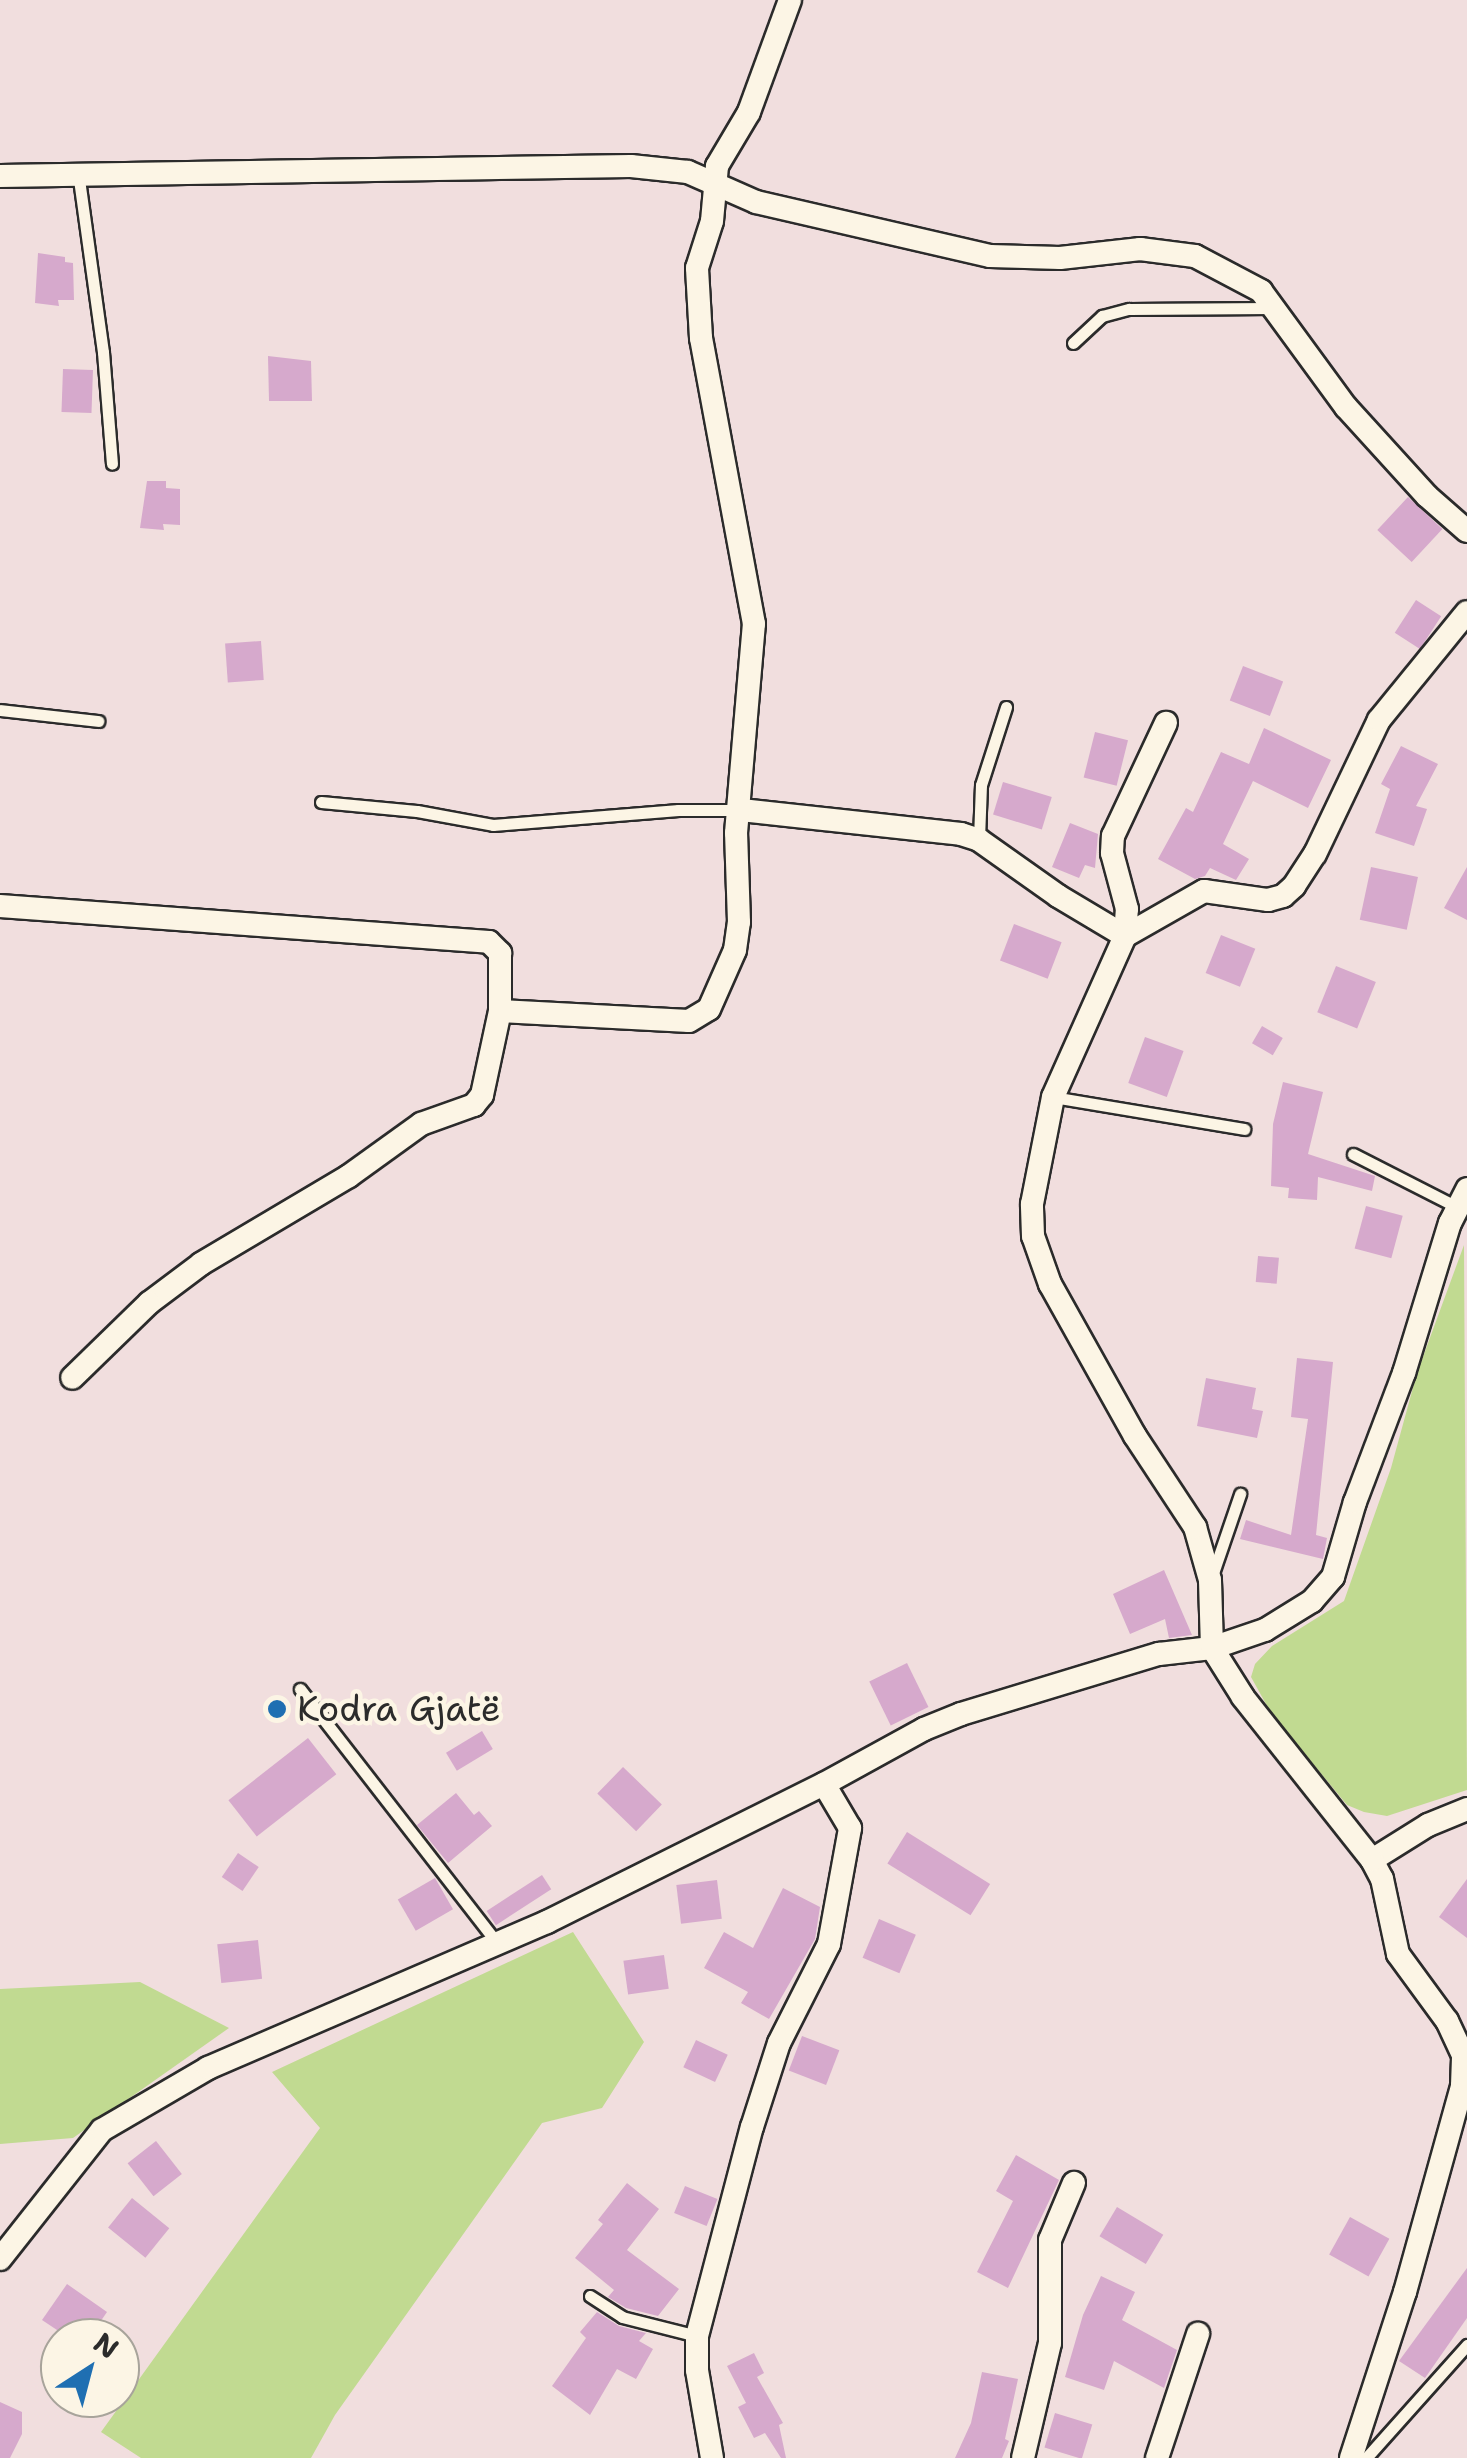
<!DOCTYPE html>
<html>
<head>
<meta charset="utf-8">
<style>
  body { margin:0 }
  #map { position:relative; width:1467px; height:2458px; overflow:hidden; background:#f1dede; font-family:"Shantell Sans",sans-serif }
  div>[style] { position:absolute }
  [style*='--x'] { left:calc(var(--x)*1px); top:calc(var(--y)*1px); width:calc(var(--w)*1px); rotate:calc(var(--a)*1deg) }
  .green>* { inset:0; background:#c1da91 }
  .building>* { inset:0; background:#d6a9cc; transform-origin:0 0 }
  .roads { filter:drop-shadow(2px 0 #2b2b2b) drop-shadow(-2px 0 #2b2b2b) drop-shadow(0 2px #2b2b2b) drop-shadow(0 -2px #2b2b2b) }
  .service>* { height:11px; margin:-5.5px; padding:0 5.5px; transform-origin:5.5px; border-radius:5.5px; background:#fcf5e5 }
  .minor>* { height:22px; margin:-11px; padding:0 11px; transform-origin:11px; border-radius:11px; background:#fcf5e5 }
  .dots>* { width:28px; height:28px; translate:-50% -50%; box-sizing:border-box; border:5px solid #fcf5e5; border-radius:50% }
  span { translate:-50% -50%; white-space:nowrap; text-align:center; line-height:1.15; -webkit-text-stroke:9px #fcf5e5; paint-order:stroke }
  .poi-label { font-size:35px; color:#2b2b2b }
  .left { translate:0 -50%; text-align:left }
  .north { position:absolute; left:40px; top:2318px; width:100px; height:100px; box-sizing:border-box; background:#fcf5e5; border:2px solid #a8a49b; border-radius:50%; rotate:36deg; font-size:28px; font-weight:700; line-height:40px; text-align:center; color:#2b2b2b }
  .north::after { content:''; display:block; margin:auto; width:35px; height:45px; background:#1f6fb2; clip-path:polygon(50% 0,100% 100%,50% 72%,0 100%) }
</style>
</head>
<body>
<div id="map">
  <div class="green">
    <div style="clip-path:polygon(1464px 1245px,1467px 1790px,1387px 1816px,1364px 1812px,1347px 1805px,1271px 1713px,1251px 1677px,1255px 1664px,1272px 1646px,1344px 1601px,1391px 1468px,1417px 1373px)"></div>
    <div style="clip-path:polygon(573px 1932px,644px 2042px,602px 2108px,542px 2123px,335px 2415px,311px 2458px,141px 2458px,101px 2432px,320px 2128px,272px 2072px)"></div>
    <div style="clip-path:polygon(140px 1982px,229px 2028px,73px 2138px,0 2144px,0 1989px)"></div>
  </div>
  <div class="building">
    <div style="clip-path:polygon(38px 253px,65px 257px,65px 262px,73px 263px,74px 300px,58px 300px,59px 306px,35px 303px)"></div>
    <div style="clip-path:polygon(268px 356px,311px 361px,312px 401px,269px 401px)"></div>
    <div style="left:63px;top:369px;width:30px;height:43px;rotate:2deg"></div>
    <div style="clip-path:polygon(147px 481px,166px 481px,166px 488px,180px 489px,180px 525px,163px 524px,164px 530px,140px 528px)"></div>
    <div style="left:1408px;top:497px;width:47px;height:45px;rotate:43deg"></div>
    <div style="left:1416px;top:600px;width:30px;height:39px;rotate:33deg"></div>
    <div style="left:261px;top:641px;width:39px;height:36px;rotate:86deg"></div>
    <div style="left:1243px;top:666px;width:43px;height:37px;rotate:21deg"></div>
    <div style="clip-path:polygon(1264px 728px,1331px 760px,1308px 808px,1253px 781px,1223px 844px,1249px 859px,1236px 880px,1210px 868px,1205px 876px,1195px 879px,1158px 859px,1186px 808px,1193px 812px,1221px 752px,1249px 764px)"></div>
    <div style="left:1095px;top:732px;width:34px;height:47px;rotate:14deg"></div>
    <div style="clip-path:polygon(1401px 746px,1438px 764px,1416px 806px,1427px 809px,1414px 846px,1375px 833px,1390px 789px,1381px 784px)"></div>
    <div style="left:1003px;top:782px;width:51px;height:34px;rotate:17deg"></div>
    <div style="clip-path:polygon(1070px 823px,1098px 834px,1095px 868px,1085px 865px,1079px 878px,1052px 867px)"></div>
    <div style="left:1371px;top:867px;width:48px;height:54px;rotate:12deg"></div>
    <div style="clip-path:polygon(1467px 867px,1467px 920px,1444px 908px)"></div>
    <div style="left:1014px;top:924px;width:51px;height:39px;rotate:21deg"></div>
    <div style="left:1221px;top:935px;width:37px;height:41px;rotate:22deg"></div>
    <div style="left:1336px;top:966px;width:43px;height:50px;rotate:22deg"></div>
    <div style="left:1262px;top:1026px;width:24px;height:20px;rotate:30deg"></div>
    <div style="left:1145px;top:1037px;width:41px;height:49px;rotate:20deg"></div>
    <div style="clip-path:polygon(1283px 1082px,1323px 1092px,1308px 1154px,1375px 1176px,1372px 1191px,1318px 1177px,1317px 1200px,1288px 1198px,1289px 1188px,1271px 1186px,1273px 1124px)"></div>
    <div style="left:1366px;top:1206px;width:38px;height:44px;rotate:15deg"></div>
    <div style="left:1258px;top:1256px;width:21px;height:26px;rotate:5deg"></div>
    <div style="clip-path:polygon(1297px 1358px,1333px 1362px,1316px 1535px,1327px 1538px,1323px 1559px,1240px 1539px,1246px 1520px,1291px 1535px,1308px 1419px,1291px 1417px)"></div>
    <div style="clip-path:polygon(1206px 1378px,1256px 1388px,1252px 1409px,1263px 1411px,1257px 1438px,1197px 1426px)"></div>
    <div style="clip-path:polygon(1164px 1570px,1192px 1635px,1169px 1638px,1165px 1619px,1130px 1634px,1113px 1594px)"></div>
    <div style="left:907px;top:1663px;width:49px;height:42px;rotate:64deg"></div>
    <div style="left:482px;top:1731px;width:21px;height:42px;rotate:59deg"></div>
    <div style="left:308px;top:1738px;width:46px;height:101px;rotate:52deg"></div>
    <div style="left:623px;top:1767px;width:54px;height:37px;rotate:44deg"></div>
    <div style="clip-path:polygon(456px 1793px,474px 1815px,479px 1811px,492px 1826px,448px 1863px,417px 1825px)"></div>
    <div style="left:907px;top:1832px;width:98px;height:37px;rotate:32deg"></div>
    <div style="left:238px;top:1853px;width:25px;height:29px;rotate:34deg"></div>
    <div style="left:542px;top:1875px;width:17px;height:66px;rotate:57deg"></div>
    <div style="left:435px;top:1878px;width:36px;height:43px;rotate:60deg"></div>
    <div style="clip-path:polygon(1467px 1879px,1467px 1938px,1439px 1917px)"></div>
    <div style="left:717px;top:1880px;width:39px;height:41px;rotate:83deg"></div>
    <div style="clip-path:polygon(783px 1888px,820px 1907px,815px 1939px,769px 2019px,741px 2003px,748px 1992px,704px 1968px,724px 1932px,753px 1948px)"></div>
    <div style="left:879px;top:1919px;width:40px;height:42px;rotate:23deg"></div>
    <div style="left:258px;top:1940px;width:39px;height:41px;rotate:84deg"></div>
    <div style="left:664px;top:1955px;width:34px;height:41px;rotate:82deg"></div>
    <div style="left:802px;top:2036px;width:40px;height:37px;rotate:21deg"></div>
    <div style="left:696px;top:2040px;width:35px;height:30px;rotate:25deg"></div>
    <div style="left:156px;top:2141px;width:42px;height:36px;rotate:52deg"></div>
    <div style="clip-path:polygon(1016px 2155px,1059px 2180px,1008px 2288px,977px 2272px,1013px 2201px,996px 2191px)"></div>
    <div style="clip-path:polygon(627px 2183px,659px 2209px,627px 2250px,679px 2289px,658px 2316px,626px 2308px,608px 2297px,614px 2290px,575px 2258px,603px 2224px,598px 2220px)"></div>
    <div style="left:685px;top:2186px;width:35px;height:29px;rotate:22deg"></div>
    <div style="left:132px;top:2198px;width:48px;height:38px;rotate:39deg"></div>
    <div style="left:1117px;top:2207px;width:54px;height:34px;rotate:31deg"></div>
    <div style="left:1350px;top:2217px;width:45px;height:43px;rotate:29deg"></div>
    <div style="clip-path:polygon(1467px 2268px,1467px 2318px,1425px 2378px,1399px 2361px)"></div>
    <div style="clip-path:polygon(1101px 2276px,1135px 2292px,1122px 2320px,1177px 2350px,1164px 2388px,1114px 2361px,1104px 2390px,1065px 2377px,1083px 2315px)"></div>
    <div style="clip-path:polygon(67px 2284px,107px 2312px,89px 2338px,69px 2338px,42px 2320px)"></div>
    <div style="clip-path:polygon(597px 2312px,619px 2326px,646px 2333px,639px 2341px,653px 2349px,636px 2379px,617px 2369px,590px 2415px,552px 2386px,586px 2338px,580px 2332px)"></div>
    <div style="clip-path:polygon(754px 2353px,764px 2373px,757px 2377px,783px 2423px,779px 2425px,786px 2458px,781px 2458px,765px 2433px,754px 2438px,738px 2407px,746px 2403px,727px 2366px)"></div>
    <div style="clip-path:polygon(982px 2372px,1018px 2379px,1005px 2439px,1009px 2441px,1002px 2458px,955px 2458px,971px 2423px)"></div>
    <div style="clip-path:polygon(0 2402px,22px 2412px,22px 2434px,10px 2458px,0 2458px)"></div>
    <div style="left:1055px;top:2413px;width:39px;height:36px;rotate:17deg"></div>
  </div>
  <div class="roads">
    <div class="service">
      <div style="--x:78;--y:172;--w:182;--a:82.1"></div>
      <div style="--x:103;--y:352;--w:112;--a:85.4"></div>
      <div style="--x:1073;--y:343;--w:40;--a:-43"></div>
      <div style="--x:1102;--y:316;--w:28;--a:-15"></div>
      <div style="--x:1129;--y:309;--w:143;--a:-0.4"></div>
      <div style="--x:0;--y:710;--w:99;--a:6.4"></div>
      <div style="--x:321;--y:802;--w:96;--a:5.4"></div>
      <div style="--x:417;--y:811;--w:77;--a:10.4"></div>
      <div style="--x:493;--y:825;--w:186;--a:-4.6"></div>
      <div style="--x:678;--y:810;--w:61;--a:0"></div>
      <div style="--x:979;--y:839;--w:54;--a:-87.9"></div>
      <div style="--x:981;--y:785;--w:82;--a:-72.2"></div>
      <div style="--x:1053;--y:1097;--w:194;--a:9.5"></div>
      <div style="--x:1353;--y:1154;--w:117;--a:27"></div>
      <div style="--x:1212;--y:1576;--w:87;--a:-71.1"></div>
      <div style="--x:300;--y:1689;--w:321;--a:52.2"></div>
      <div style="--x:590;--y:2296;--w:38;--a:33"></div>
      <div style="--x:622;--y:2317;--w:77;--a:14.2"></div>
      <div style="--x:1366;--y:2458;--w:152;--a:-48.2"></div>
    </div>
    <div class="minor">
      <div style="--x:0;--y:176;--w:631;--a:-0.91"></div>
      <div style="--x:631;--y:166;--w:57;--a:6"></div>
      <div style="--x:688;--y:172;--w:74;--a:23.8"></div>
      <div style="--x:756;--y:202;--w:240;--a:13"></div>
      <div style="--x:990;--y:256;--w:70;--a:1.6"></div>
      <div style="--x:1060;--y:258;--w:81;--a:-6.4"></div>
      <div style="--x:1140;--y:249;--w:55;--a:7.3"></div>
      <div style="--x:1195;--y:256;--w:75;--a:27.9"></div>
      <div style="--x:1261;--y:291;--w:144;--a:53.8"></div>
      <div style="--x:1346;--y:407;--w:120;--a:47.7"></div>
      <div style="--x:1427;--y:496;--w:53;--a:41.2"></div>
      <div style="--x:741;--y:810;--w:221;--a:6.2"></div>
      <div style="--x:961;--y:834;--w:19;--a:18"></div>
      <div style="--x:979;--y:840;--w:97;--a:35.3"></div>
      <div style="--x:1058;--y:896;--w:78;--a:30.8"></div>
      <div style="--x:1125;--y:936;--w:27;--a:-86"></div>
      <div style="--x:1127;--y:909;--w:58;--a:-105"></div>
      <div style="--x:1112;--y:853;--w:17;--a:-87"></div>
      <div style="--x:1113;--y:836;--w:125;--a:-64.9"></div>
      <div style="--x:0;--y:906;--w:490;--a:4.2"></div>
      <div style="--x:489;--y:942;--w:16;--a:45"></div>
      <div style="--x:500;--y:953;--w:58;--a:90"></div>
      <div style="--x:500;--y:1011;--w:86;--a:102.1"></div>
      <div style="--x:482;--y:1095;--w:13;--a:129"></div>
      <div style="--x:474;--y:1105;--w:56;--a:160.3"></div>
      <div style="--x:421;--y:1124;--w:89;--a:144.2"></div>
      <div style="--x:349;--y:1176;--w:172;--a:149.3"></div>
      <div style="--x:201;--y:1264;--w:65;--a:143.1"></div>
      <div style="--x:149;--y:1303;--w:107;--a:135.8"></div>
      <div style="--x:500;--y:1011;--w:189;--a:3"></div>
      <div style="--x:689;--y:1021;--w:23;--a:-31"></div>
      <div style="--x:709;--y:1009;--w:64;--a:-66.2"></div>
      <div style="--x:735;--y:950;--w:28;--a:-82"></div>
      <div style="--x:739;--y:922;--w:89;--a:-91.9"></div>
      <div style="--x:736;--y:833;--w:210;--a:-85.1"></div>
      <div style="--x:754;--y:624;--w:291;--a:-100.5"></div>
      <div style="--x:701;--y:338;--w:70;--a:-93.3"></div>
      <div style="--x:697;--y:268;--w:49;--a:-72.3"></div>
      <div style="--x:712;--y:221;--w:55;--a:-84.8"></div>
      <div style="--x:717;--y:166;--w:63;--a:-59.3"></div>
      <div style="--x:749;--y:112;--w:119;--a:-69.9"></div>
      <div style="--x:1372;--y:1860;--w:66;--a:-32"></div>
      <div style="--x:1428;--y:1825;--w:42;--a:-22.3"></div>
      <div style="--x:0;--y:2259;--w:164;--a:-51.7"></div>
      <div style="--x:102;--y:2130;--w:123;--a:-30.3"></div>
      <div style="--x:208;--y:2068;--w:369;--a:-23.3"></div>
      <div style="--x:547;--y:1922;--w:309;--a:-26.5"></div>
      <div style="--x:824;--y:1784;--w:114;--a:-28.8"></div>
      <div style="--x:924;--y:1729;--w:40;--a:-22"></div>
      <div style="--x:961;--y:1714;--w:207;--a:-16.9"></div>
      <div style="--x:1159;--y:1654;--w:53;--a:-6.5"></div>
      <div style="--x:1212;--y:1648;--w:56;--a:-18.8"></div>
      <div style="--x:1265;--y:1630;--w:55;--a:-31.7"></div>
      <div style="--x:1312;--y:1601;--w:32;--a:-49"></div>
      <div style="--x:1333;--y:1577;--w:78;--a:-73.7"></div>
      <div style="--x:1355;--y:1502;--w:138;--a:-69.2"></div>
      <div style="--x:1404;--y:1373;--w:157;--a:-73"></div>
      <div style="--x:1450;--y:1223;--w:38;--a:-63"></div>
      <div style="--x:712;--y:2458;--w:89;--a:-99.7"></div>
      <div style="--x:697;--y:2370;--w:34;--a:-90"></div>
      <div style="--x:697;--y:2336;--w:216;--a:-75.3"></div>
      <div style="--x:752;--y:2127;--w:88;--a:-72.2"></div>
      <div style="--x:779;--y:2043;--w:111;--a:-63.2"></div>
      <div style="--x:829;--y:1944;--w:118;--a:-79.7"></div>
      <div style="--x:850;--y:1828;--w:51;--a:-120.6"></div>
      <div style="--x:1023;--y:2458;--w:118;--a:-76.8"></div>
      <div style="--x:1050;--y:2343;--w:103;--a:-90"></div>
      <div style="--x:1050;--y:2240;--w:62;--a:-67.2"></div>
      <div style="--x:1157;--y:2458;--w:131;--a:-71.7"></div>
      <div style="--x:1351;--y:2458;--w:175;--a:-72"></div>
      <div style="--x:1405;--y:2292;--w:214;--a:-74.5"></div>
      <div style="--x:1462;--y:2086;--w:31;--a:-88"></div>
      <div style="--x:1463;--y:2055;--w:38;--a:-115"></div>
      <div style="--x:1447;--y:2021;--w:83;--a:-126.2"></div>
      <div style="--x:1398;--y:1954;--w:77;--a:-102"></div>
      <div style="--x:1382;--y:1879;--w:21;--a:-118"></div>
      <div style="--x:1372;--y:1860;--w:208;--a:-128.4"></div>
      <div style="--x:1243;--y:1697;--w:58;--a:-122.3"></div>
      <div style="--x:1212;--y:1648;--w:68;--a:-91.7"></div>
      <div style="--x:1210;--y:1580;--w:55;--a:-105.8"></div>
      <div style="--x:1195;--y:1527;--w:109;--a:-123.4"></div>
      <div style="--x:1135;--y:1436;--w:174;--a:-119.2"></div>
      <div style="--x:1050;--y:1284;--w:51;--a:-109.5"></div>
      <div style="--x:1033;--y:1236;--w:32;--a:-92"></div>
      <div style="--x:1032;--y:1204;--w:109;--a:-78.9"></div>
      <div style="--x:1053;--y:1097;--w:176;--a:-65.9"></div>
      <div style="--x:1125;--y:936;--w:91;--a:-29.7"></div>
      <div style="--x:1204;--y:891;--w:65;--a:8"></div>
      <div style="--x:1268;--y:900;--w:16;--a:-15"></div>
      <div style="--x:1283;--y:896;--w:15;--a:-42"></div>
      <div style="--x:1294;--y:886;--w:38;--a:-57"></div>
      <div style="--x:1315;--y:854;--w:148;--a:-64.5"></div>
      <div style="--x:1379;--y:720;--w:139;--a:-50.8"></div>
    </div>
  </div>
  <div class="dots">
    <div style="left:277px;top:1709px;background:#1f6fb2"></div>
  </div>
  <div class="poi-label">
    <span class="left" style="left:297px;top:1709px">Kodra Gjatë</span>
  </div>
  <div class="north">N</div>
</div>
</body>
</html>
